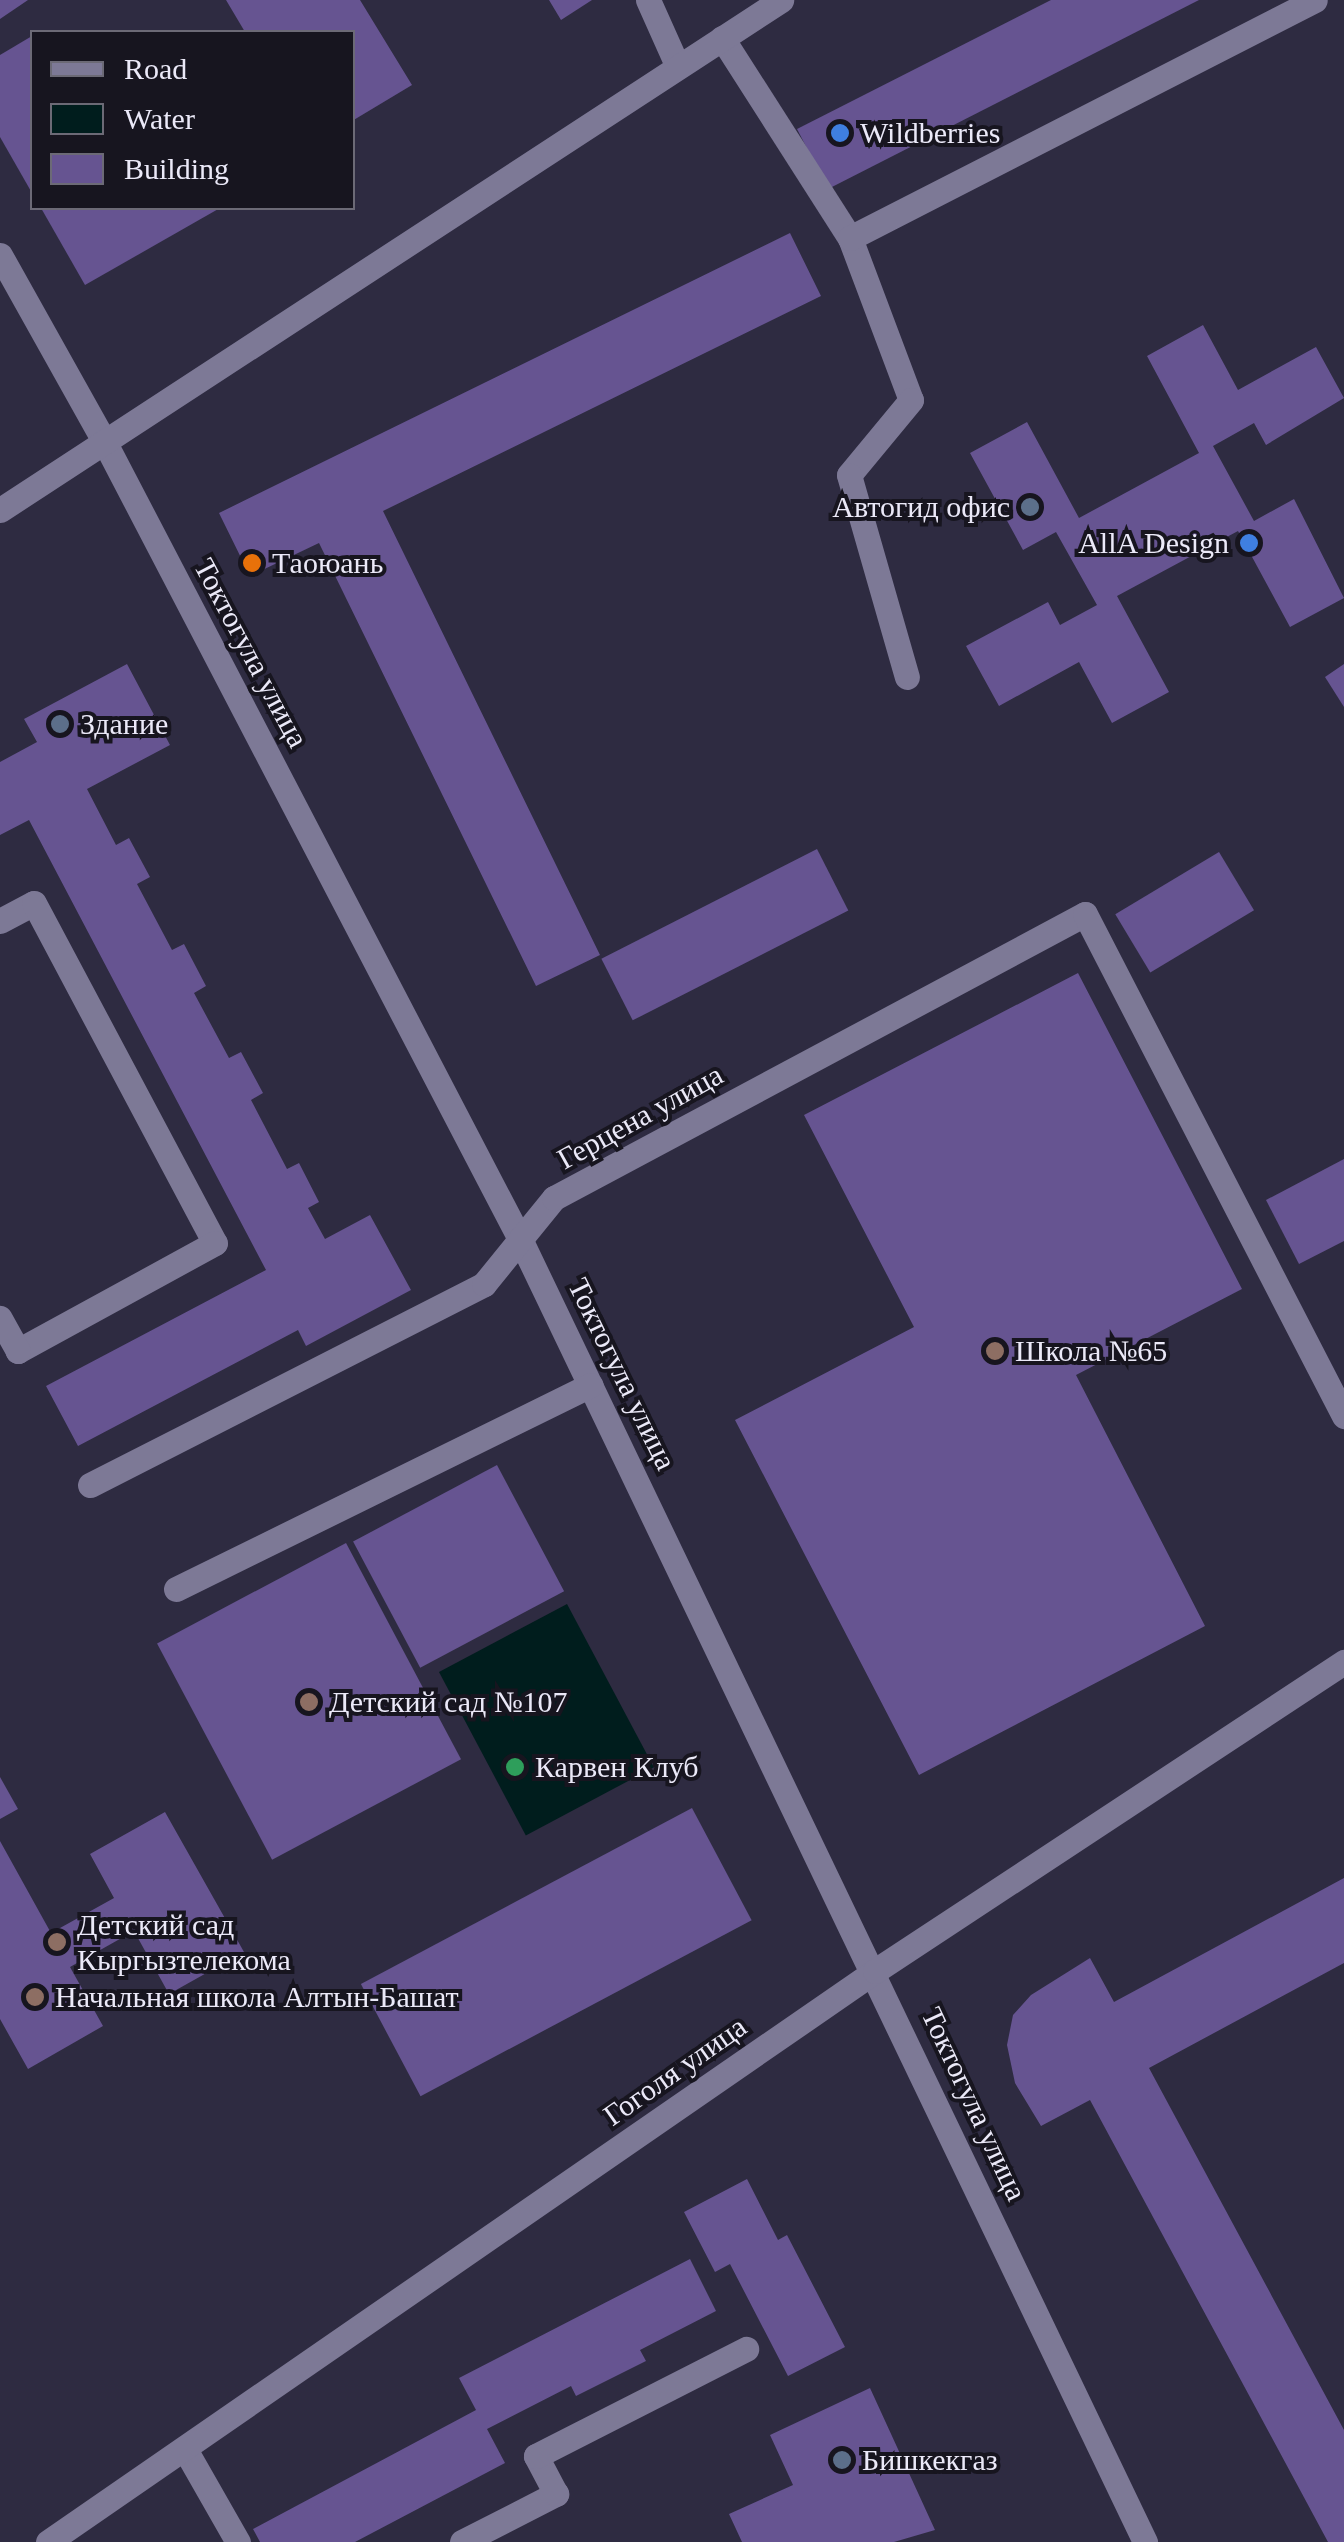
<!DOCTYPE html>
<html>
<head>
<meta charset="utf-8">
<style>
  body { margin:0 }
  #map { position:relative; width:1344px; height:2542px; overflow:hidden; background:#2e2b41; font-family:Georgia,serif }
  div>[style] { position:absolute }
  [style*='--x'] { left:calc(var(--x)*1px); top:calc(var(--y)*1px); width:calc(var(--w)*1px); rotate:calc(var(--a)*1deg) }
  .water>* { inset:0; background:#001d1d; transform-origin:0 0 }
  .building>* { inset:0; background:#665491; transform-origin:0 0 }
  .minor>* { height:25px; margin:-12.5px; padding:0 12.5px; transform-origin:12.5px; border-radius:12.5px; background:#7d7996 }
  .dots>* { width:28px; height:28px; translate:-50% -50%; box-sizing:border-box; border:5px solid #17151f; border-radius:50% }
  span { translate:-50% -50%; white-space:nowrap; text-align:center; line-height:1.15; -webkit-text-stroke:8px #17151f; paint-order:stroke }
  .poi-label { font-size:30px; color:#ebe9f8 }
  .left { translate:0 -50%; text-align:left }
  .right { translate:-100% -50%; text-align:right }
  .street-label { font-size:30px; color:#ebe9f8 }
  .legend { position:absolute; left:30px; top:30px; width:325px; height:180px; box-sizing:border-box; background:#17151f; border:2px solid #6c6a76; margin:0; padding:12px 18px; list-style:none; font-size:30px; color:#ebe9f8 }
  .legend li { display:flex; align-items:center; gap:20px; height:50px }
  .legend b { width:50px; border:2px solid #6c6a76 }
</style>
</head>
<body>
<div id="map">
  <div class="water">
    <div style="left:567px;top:1604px;width:185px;height:145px;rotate:62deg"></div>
  </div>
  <div class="building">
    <div style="clip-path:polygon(0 0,28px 0,0 19px)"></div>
    <div style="clip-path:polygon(226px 0,360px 0,412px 85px,352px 121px,352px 32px,245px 32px)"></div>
    <div style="clip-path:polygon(549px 0,592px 0,561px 20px)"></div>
    <div style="clip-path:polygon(1051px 0,1199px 0,828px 189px,797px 129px)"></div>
    <div style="clip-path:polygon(32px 36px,32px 193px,0 137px,0 55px)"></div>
    <div style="clip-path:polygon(41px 208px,220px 208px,85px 285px)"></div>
    <div style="clip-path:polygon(790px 233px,821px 296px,383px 511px,600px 955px,536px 986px,319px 543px,250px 576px,219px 513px)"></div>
    <div style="clip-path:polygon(1203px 325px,1238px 390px,1316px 347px,1344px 398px,1266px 445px,1254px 423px,1213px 446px,1254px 521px,1294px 499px,1344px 598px,1290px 627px,1238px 531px,1117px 596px,1169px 692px,1112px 723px,1079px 662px,999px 706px,966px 646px,1048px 602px,1060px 625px,1097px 605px,1056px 532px,1023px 550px,970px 453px,1027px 422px,1079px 518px,1199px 453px,1147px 356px)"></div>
    <div style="clip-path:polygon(127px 664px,170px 745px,87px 789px,116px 845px,129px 838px,150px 877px,137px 884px,172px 950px,184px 944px,206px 986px,194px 993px,229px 1058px,241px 1052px,263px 1093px,251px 1100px,287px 1169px,299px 1163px,319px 1202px,308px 1208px,325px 1239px,370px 1215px,411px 1290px,306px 1346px,298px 1330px,78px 1446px,46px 1386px,266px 1270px,29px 820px,0 835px,0 762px,37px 742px,24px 719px)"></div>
    <div style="clip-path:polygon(1344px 664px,1344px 707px,1325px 677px)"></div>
    <div style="left:817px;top:849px;width:69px;height:242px;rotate:63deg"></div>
    <div style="left:1219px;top:852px;width:68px;height:121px;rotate:59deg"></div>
    <div style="clip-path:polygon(1078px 973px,1242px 1289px,1076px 1375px,1205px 1626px,919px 1775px,735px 1420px,914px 1327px,804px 1115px)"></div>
    <div style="clip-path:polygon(1344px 1159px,1344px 1241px,1299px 1264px,1266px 1200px)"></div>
    <div style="left:497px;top:1465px;width:143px;height:163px;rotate:62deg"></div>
    <div style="left:346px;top:1543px;width:245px;height:214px;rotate:62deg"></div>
    <div style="clip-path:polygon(0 1777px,18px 1809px,0 1819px)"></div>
    <div style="left:692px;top:1808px;width:127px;height:375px;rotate:62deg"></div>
    <div style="clip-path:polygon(165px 1812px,244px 1952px,169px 1994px,134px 1931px,70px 1967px,103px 2026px,28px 2069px,0 2019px,0 1841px,51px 1933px,114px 1898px,90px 1854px)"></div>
    <div style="clip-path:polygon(1344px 1878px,1344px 1963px,1149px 2068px,1344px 2430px,1344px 2542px,1328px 2542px,1090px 2100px,1041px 2126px,1015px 2083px,1007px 2045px,1013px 2015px,1031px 1995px,1090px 1958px,1114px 2002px)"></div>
    <div style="clip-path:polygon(747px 2179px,778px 2240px,787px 2235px,845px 2347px,788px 2376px,730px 2264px,715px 2272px,684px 2212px)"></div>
    <div style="clip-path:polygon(690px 2259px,716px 2311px,640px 2350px,646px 2361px,576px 2396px,571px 2386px,487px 2429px,505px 2463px,355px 2542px,260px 2542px,253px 2529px,476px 2410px,459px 2378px)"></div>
    <div style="clip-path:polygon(870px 2388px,935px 2530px,894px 2542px,742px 2542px,729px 2514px,793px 2485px,770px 2435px)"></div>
  </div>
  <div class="minor">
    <div style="--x:648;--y:0;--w:73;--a:65.9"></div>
    <div style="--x:722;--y:38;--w:237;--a:57.4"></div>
    <div style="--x:850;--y:238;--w:173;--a:69.4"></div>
    <div style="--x:911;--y:400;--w:97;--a:129.6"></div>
    <div style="--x:849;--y:475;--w:210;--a:74"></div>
    <div style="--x:850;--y:238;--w:522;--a:-27.1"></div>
    <div style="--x:0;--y:255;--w:213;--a:60.8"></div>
    <div style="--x:104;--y:441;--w:900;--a:62.47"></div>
    <div style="--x:520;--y:1239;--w:1445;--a:64.37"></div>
    <div style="--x:0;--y:510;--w:933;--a:-33.14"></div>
    <div style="--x:0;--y:921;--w:38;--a:-28"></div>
    <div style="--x:34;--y:903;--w:385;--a:62"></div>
    <div style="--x:215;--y:1243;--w:225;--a:151.3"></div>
    <div style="--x:18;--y:1351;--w:38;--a:-119"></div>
    <div style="--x:90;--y:1485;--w:442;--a:-27"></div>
    <div style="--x:484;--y:1284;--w:111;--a:-50.9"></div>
    <div style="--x:554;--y:1198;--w:602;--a:-28.14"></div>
    <div style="--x:1085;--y:914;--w:565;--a:62.71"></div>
    <div style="--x:176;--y:1589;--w:462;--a:-26.2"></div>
    <div style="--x:186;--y:2451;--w:105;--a:60.3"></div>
    <div style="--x:48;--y:2542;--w:1005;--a:-34.62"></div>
    <div style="--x:875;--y:1971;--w:562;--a:-33.38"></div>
    <div style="--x:462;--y:2542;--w:106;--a:-27.1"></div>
    <div style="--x:556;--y:2494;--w:43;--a:-117.8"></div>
    <div style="--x:536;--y:2456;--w:236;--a:-27"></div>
  </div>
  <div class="dots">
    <div style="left:840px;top:133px;background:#3f7fe0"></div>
    <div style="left:1030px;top:507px;background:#5c6f8a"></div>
    <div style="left:1249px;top:543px;background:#3f7fe0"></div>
    <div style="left:252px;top:563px;background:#e8710a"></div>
    <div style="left:60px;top:724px;background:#5c6f8a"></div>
    <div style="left:995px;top:1351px;background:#8d6e63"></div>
    <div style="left:309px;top:1702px;background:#8d6e63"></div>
    <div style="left:515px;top:1767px;background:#2e9e5b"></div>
    <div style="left:57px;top:1942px;background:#8d6e63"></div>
    <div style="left:35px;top:1997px;background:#8d6e63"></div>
    <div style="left:842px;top:2460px;background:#5c6f8a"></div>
  </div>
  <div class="poi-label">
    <span class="left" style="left:860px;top:133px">Wildberries</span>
    <span class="right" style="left:1010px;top:507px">Автогид офис</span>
    <span class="right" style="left:1229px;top:543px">AllA Design</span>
    <span class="left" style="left:272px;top:563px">Таоюань</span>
    <span class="left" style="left:80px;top:724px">Здание</span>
    <span class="left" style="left:1015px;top:1351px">Школа №65</span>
    <span class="left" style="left:329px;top:1702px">Детский сад №107</span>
    <span class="left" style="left:535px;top:1767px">Карвен Клуб</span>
    <span class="left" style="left:77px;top:1942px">Детский сад<br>Кыргызтелекома</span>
    <span class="left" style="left:55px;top:1997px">Начальная школа Алтын-Башат</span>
    <span class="left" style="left:862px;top:2460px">Бишкекгаз</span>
  </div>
  <div class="street-label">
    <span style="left:251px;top:653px;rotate:62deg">Токтогула улица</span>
    <span style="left:640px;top:1117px;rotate:-29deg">Герцена улица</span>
    <span style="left:622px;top:1374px;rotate:64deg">Токтогула улица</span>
    <span style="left:675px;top:2071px;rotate:-35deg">Гоголя улица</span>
    <span style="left:974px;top:2104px;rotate:65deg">Токтогула улица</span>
  </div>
  <ul class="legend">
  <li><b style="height:12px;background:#7d7996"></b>Road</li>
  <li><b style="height:28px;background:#001d1d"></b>Water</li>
  <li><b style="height:28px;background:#665491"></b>Building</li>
  </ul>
</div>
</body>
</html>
